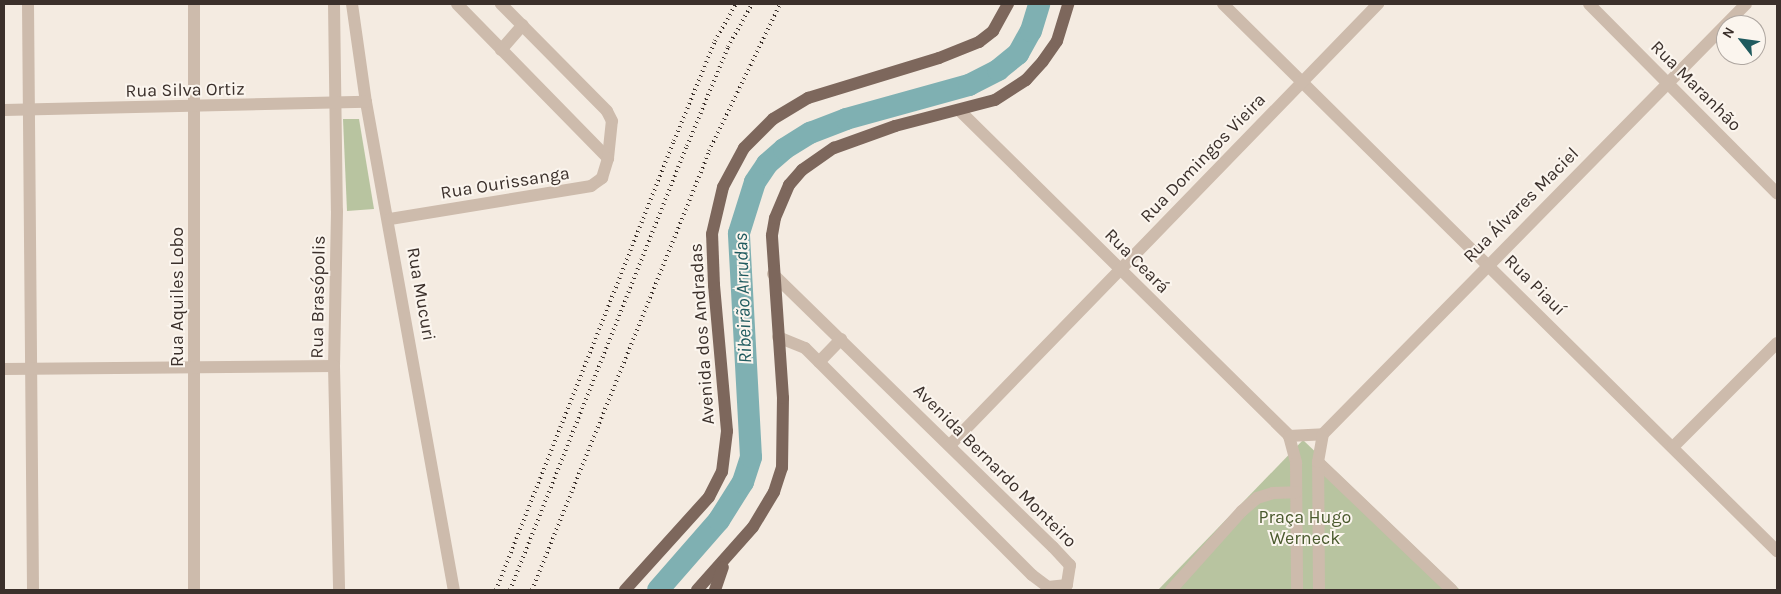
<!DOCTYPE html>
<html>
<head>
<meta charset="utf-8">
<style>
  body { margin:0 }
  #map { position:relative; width:1781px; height:594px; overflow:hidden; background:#f4ebe1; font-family:Karla,sans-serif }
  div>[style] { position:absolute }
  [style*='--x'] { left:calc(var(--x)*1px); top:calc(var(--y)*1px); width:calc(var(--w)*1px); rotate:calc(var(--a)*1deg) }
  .green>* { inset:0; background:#b8c4a0 }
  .river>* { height:22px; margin:-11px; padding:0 11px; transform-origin:11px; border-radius:11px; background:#7fb0b2 }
  .minor>* { height:12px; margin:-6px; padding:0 6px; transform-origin:6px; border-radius:6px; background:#cdbbac }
  .major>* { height:12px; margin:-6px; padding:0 6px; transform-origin:6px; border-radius:6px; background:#7d675c }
  .rail>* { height:4px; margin-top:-2px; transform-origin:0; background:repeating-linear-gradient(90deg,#3b302b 0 1px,transparent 0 5px) }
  span { translate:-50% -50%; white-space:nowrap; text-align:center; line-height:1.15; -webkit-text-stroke:4px #fbf5ee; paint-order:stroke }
  .street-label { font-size:18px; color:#3b302b }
  .park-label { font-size:18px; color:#4a5a2e }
  .water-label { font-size:19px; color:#1f5a5e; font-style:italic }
  .frame { position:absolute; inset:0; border:5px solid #3b302b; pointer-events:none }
  .north { position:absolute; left:1716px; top:15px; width:50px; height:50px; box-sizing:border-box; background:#fbf5ee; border:1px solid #aea6a0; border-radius:50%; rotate:300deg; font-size:14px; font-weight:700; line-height:20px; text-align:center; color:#3b302b }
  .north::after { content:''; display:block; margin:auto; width:18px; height:22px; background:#1f5a5e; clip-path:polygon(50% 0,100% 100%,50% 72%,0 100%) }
</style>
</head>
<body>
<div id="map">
  <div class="green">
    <div style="clip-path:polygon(343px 119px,359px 119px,374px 209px,347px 211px)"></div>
    <div style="clip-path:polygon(1303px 440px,1460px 590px,1158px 590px)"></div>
  </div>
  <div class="river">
    <div style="--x:658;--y:590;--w:93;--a:-48.9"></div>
    <div style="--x:719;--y:520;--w:45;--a:-57.7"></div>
    <div style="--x:743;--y:482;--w:26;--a:-72"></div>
    <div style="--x:751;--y:457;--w:224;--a:-93.1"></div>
    <div style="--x:739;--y:233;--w:53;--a:-72.6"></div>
    <div style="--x:755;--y:182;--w:22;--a:-56"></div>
    <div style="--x:767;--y:164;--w:23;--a:-41"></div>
    <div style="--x:784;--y:149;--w:31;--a:-32"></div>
    <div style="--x:810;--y:133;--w:39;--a:-21"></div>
    <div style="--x:846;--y:119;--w:128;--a:-15.5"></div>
    <div style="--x:969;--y:85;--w:33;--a:-27"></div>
    <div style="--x:998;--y:70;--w:26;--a:-39"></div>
    <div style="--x:1018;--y:54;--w:26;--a:-61"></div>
    <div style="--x:1031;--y:31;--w:28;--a:-73"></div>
  </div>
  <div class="minor">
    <div style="--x:28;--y:4;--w:586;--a:89.51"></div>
    <div style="--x:194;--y:4;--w:586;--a:90"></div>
    <div style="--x:334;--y:4;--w:207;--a:89.2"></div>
    <div style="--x:337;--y:211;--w:155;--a:91.1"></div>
    <div style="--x:334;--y:366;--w:224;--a:88.7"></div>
    <div style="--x:352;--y:4;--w:99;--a:81.9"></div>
    <div style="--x:366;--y:102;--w:496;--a:79.8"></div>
    <div style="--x:457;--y:4;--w:216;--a:45.6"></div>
    <div style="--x:608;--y:158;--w:37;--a:-84"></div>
    <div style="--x:612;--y:121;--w:11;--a:-117"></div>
    <div style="--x:607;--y:111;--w:151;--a:-134.7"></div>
    <div style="--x:1223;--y:4;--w:779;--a:44.64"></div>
    <div style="--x:1589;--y:4;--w:267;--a:45.2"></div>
    <div style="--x:501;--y:50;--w:33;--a:-49"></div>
    <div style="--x:4;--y:110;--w:362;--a:-1.3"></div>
    <div style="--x:960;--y:111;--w:462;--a:44.6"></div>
    <div style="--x:1289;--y:436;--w:28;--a:75"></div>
    <div style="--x:1296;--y:463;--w:127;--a:89.5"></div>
    <div style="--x:390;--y:219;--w:204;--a:-9.3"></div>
    <div style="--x:591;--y:186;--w:14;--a:-36"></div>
    <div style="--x:602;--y:178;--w:21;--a:-73"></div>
    <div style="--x:773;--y:274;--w:391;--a:44.3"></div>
    <div style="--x:1053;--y:547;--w:25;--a:47"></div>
    <div style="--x:1070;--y:565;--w:20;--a:99"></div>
    <div style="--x:1067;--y:585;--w:19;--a:174"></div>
    <div style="--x:1048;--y:587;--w:20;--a:-143"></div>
    <div style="--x:1032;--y:575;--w:321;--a:-135"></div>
    <div style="--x:805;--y:348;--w:29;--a:-158"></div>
    <div style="--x:819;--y:362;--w:32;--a:-46"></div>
    <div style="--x:4;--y:369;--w:330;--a:-0.5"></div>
    <div style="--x:1323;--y:434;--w:603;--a:-45.47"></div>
    <div style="--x:1289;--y:436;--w:34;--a:-3"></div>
    <div style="--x:950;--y:445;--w:615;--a:-45.86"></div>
    <div style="--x:1673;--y:447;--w:147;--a:-45"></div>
    <div style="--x:1318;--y:462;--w:185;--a:43.7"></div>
    <div style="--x:1171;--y:590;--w:106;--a:-48.1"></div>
    <div style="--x:1242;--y:511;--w:20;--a:-41"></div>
    <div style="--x:1257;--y:498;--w:17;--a:-17"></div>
    <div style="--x:1273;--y:493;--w:23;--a:-2"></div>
    <div style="--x:1319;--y:590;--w:128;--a:-90.4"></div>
    <div style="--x:1318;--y:462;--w:28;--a:-80"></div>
  </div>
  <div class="major">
    <div style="--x:625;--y:590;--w:125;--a:-47.9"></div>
    <div style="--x:709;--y:497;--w:28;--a:-63"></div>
    <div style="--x:722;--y:472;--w:41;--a:-83"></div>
    <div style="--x:727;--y:431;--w:147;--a:-95.1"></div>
    <div style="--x:714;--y:285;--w:51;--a:-92.2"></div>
    <div style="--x:712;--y:234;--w:48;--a:-76.8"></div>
    <div style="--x:723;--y:187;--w:44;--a:-61.7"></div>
    <div style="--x:744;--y:148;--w:41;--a:-45"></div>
    <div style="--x:773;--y:119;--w:41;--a:-31"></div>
    <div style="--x:808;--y:98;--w:137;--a:-17"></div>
    <div style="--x:939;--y:58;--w:43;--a:-21.8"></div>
    <div style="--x:979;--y:42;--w:18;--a:-38"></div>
    <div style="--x:993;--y:31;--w:31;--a:-61"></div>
    <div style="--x:697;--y:590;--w:84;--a:-48.4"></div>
    <div style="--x:753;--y:527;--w:41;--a:-59"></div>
    <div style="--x:774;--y:492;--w:25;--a:-72"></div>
    <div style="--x:782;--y:468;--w:70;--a:-89.2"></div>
    <div style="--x:783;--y:398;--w:163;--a:-93.9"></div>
    <div style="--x:772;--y:235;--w:17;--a:-80"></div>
    <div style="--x:775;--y:218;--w:36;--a:-67"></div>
    <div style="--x:789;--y:185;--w:20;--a:-49"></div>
    <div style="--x:802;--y:170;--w:39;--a:-35"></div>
    <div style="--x:834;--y:148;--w:65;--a:-19.8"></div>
    <div style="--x:895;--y:126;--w:103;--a:-14.6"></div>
    <div style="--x:995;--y:100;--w:37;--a:-33"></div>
    <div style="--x:1026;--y:80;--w:25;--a:-48"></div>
    <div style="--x:1043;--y:61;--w:24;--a:-55"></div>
    <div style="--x:1057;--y:41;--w:39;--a:-73"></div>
    <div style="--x:715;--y:590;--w:24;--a:-71"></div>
  </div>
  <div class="rail">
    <div style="--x:496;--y:590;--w:483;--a:-68.4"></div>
    <div style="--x:674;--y:141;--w:108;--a:-67.7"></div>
    <div style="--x:715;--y:41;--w:43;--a:-60.4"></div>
    <div style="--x:510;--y:590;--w:478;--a:-68.3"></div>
    <div style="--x:687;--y:146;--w:107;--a:-67.5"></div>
    <div style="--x:728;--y:47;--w:49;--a:-60.8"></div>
    <div style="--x:532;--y:590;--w:473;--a:-68"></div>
    <div style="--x:709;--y:151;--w:163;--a:-64.2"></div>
  </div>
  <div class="street-label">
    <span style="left:1696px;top:86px;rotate:45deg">Rua Maranhão</span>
    <span style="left:185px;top:90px;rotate:-1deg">Rua Silva Ortiz</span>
    <span style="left:1203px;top:158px;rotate:-46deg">Rua Domingos Vieira</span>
    <span style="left:505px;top:183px;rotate:-9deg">Rua Ourissanga</span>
    <span style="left:1521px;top:205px;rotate:-45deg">Rua Álvares Maciel</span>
    <span style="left:1137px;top:261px;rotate:45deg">Rua Ceará</span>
    <span style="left:1535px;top:285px;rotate:45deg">Rua Piauí</span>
    <span style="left:421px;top:294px;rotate:80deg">Rua Mucuri</span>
    <span style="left:177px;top:297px;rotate:-90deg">Rua Aquiles Lobo</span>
    <span style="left:318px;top:297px;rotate:-89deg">Rua Brasópolis</span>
    <span style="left:702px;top:334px;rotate:-94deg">Avenida dos Andradas</span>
    <span style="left:995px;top:466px;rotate:45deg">Avenida Bernardo Monteiro</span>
  </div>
  <div class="park-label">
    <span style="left:1305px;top:528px">Praça Hugo<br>Werneck</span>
  </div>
  <div class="water-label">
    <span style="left:744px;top:298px;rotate:-92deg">Ribeirão Arrudas</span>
  </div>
  <div class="frame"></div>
  <div class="north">N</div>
</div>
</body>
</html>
